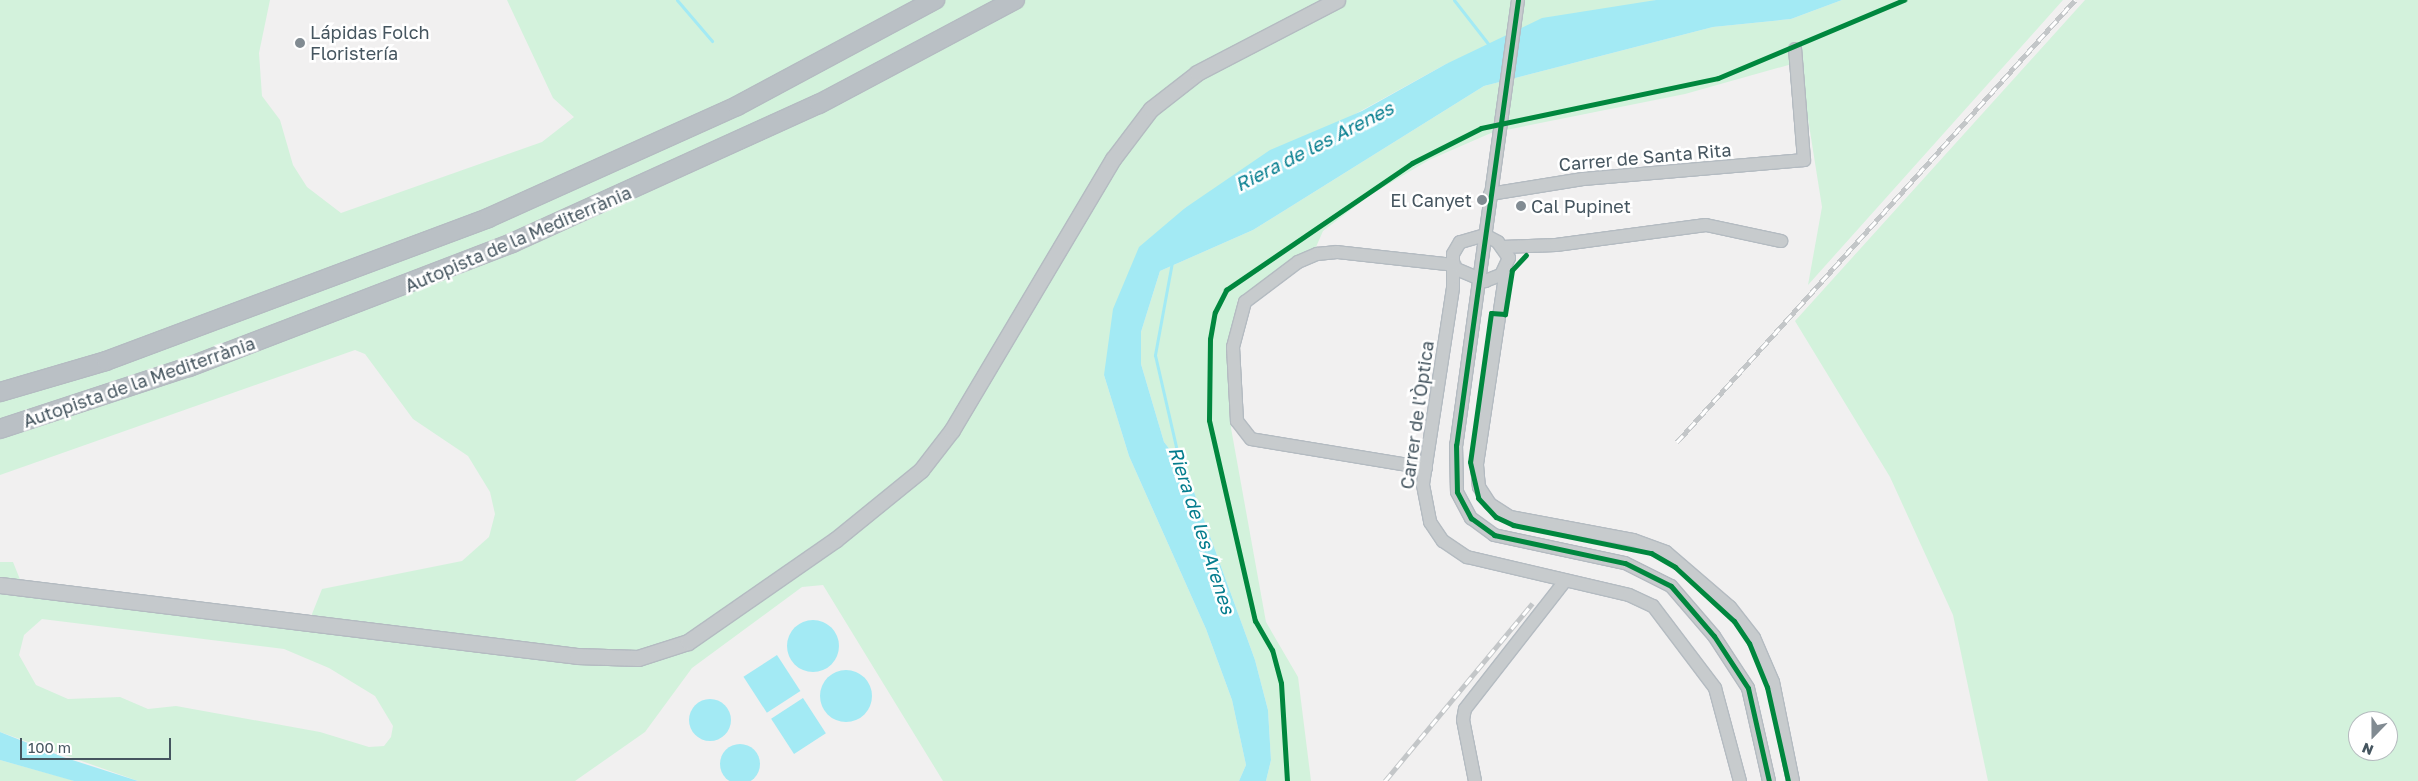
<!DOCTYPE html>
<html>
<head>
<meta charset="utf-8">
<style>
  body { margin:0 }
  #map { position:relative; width:2418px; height:781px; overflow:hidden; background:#f1f0f0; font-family:"Golos Text",sans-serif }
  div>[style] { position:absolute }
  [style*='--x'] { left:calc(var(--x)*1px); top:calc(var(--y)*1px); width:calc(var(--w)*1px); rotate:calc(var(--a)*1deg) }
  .green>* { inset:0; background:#d3f2dc }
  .water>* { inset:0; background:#a3eaf4; transform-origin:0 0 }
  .round { border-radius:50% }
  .stream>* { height:3px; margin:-1.5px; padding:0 1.5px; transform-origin:1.5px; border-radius:1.5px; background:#a3eaf4 }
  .roads { filter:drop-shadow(1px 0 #b4bbc1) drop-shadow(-1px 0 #b4bbc1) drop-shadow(0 1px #b4bbc1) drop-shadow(0 -1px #b4bbc1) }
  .minor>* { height:12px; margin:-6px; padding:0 6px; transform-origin:6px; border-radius:6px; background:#c7cbcd }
  .major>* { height:15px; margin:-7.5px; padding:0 7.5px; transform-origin:7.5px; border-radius:7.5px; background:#c5c9cc }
  .highway>* { height:18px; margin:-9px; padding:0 9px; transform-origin:9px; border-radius:9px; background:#bac0c5 }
  .rail>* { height:5px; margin-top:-2.5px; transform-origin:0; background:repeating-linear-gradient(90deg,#fff 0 9px,#c3c6c8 0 18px); box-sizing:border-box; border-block:1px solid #c3c6c8 }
  .cycleway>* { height:5px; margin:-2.5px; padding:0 2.5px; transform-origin:2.5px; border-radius:2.5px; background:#00873e }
  .dots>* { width:14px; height:14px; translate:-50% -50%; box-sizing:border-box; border:2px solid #fff; border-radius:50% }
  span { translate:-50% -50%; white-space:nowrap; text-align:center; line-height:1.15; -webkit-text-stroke:5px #fff; paint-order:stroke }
  .poi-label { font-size:18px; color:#45555f }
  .left { translate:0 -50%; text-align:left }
  .right { translate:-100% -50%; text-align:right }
  .street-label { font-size:18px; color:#45555f }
  .water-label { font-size:19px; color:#047d8e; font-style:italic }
  .north { position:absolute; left:2348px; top:711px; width:50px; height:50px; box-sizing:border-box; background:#fff; border:1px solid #b5bbbf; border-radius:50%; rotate:202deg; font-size:14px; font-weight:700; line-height:20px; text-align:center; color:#45555f }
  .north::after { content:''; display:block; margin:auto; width:18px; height:22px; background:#818b92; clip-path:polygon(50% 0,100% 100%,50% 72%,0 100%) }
  .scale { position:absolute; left:20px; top:738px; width:151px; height:22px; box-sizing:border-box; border:2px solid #45555f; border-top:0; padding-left:6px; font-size:15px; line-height:18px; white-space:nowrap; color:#45555f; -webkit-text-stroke:4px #fff; paint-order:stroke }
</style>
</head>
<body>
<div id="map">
  <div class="green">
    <div style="clip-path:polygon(evenodd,0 0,270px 0,259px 53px,262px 96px,280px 120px,293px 165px,307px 187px,341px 213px,542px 142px,574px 117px,553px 98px,507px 0,1656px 0,1446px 64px,1185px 208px,1104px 375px,1129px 456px,1206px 629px,1232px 700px,1246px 765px,1239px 781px,943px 781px,823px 585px,802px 587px,692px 668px,645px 732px,575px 781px,138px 781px,0 732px,0 562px,13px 562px,21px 582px,310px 619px,322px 589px,462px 561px,489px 537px,495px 514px,490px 492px,468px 456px,413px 419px,365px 354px,355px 350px,0 475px,0 0,42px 619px,284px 649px,329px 668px,375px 696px,393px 726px,391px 737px,384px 746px,369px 747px,320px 732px,176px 706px,148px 709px,120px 697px,68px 699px,36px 685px,19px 655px,24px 635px,42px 619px)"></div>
    <div style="clip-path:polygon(1842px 0,2063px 0,1808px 285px,1822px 207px,1799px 62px,1685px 94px,1491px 133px,1429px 160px,1370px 195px,1323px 231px,1316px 247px,1238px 299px,1227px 348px,1231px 428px,1266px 622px,1298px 677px,1311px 781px,1266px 781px,1271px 760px,1268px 710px,1255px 660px,1186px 470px,1164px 442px,1141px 364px,1141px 332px,1160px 271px,1253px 230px,1484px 86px,1713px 27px,1791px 19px)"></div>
    <div style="clip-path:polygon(evenodd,2085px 0,2418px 0,2418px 781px,1988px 781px,1953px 615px,1890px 477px,1795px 321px,2085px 0,2358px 721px,2388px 721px,2388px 751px,2358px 751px,2358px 721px)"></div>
    <div style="clip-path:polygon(0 760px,72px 780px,74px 781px,0 781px)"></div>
  </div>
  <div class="water">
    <div style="clip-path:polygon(1656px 0,1842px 0,1791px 19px,1713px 27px,1484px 86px,1253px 230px,1160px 271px,1141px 332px,1141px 364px,1164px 442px,1186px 470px,1255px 660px,1268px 710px,1271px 760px,1266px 781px,1239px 781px,1246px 765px,1232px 700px,1206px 629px,1129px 456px,1104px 375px,1113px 309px,1139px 247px,1185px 208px,1270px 150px,1362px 111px,1446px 64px,1542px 18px)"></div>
    <div class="round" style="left:787px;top:620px;width:52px;height:52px"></div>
    <div style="left:777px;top:655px;width:43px;height:40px;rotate:57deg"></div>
    <div class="round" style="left:820px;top:670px;width:52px;height:52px"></div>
    <div style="left:803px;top:698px;width:42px;height:38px;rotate:57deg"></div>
    <div class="round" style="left:689px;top:699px;width:42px;height:42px"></div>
    <div style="clip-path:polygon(0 732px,63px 757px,138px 781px,74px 781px,0 760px)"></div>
    <div class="round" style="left:720px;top:744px;width:40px;height:40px"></div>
  </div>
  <div class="stream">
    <div style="--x:677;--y:0;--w:54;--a:49.5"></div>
    <div style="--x:1454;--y:0;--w:58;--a:52"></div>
    <div style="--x:1172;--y:262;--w:95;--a:100.4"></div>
    <div style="--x:1155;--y:355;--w:112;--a:77.1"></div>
  </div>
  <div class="roads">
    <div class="minor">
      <div style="--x:1518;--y:0;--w:449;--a:97.9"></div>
      <div style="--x:1456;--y:445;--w:47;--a:88.8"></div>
      <div style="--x:1457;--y:492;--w:30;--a:62"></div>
      <div style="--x:1471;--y:518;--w:29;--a:36"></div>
      <div style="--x:1494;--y:535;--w:134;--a:12.1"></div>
      <div style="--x:1625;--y:563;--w:51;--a:26.6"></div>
      <div style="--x:1671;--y:586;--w:66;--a:49.3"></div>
      <div style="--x:1714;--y:636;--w:62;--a:56.8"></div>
      <div style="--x:1748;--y:688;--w:95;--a:77.3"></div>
      <div style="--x:1490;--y:194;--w:94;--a:-9.2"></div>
      <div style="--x:1583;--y:179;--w:222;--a:-4.9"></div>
      <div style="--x:1804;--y:160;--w:111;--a:-94.6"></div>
      <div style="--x:1502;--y:247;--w:54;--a:-2.1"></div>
      <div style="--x:1556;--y:245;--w:151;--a:-7.6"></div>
      <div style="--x:1706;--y:225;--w:77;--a:12"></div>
      <div style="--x:1454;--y:268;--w:34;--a:23"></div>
      <div style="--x:1485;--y:281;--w:17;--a:-21"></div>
      <div style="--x:1501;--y:275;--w:19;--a:-65"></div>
      <div style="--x:1509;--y:258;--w:19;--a:-125"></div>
      <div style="--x:1498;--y:242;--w:15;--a:-152"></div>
      <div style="--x:1485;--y:235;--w:26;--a:164"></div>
      <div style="--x:1460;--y:242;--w:14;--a:120"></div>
      <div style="--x:1453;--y:254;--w:34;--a:90"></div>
      <div style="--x:1453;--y:288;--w:199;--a:98.7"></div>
      <div style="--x:1423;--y:485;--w:38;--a:79"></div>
      <div style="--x:1430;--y:522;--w:23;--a:56"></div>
      <div style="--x:1443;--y:541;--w:29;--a:34"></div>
      <div style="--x:1467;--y:557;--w:166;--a:13.2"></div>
      <div style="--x:1629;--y:595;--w:26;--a:25"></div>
      <div style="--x:1653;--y:606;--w:103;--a:52.9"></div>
      <div style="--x:1715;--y:688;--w:96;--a:75"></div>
      <div style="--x:1506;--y:270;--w:197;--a:98.5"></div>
      <div style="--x:1477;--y:465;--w:22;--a:85"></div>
      <div style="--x:1479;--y:487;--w:20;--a:57"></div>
      <div style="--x:1490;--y:504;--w:24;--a:33"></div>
      <div style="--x:1510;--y:517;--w:125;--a:10.6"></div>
      <div style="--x:1633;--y:540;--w:35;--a:20"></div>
      <div style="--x:1666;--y:552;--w:84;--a:40.7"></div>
      <div style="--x:1730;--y:607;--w:39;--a:52"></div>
      <div style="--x:1754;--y:638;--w:48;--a:66.6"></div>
      <div style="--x:1773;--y:682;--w:101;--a:78.6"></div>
      <div style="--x:1426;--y:468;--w:177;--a:-170.6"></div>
      <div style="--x:1251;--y:439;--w:23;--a:-128"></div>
      <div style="--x:1237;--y:421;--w:74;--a:-93.1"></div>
      <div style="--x:1233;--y:347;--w:47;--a:-75.1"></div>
      <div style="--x:1245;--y:302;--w:66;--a:-37"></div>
      <div style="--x:1298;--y:262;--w:21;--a:-23"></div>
      <div style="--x:1317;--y:254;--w:20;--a:-6"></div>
      <div style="--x:1337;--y:252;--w:118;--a:6.3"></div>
      <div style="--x:1475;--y:781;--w:62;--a:-101.1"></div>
      <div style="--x:1463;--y:720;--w:11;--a:-80"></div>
      <div style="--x:1465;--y:709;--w:162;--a:-52"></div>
    </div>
    <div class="major">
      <div style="--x:0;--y:585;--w:581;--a:7.01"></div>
      <div style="--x:577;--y:656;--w:61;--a:1.9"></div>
      <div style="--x:638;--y:658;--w:52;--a:-17.7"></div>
      <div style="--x:688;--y:642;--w:179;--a:-34.8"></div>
      <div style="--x:835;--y:540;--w:111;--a:-39.1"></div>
      <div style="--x:921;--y:470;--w:51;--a:-52.2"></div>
      <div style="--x:952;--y:430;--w:315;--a:-59.3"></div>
      <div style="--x:1113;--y:159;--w:63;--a:-52.8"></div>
      <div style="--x:1151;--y:109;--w:58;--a:-38"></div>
      <div style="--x:1197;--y:73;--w:158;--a:-27.5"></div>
    </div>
    <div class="highway">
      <div style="--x:0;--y:392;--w:110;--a:-16.3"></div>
      <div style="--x:106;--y:361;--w:408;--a:-20.5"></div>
      <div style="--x:488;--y:218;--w:273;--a:-24.2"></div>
      <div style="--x:737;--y:106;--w:225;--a:-28.2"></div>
      <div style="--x:0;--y:429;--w:199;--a:-18.2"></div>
      <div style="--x:189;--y:367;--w:346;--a:-21"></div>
      <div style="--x:512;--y:243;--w:337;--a:-24.4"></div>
      <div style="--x:819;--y:104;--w:222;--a:-28"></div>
    </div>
  </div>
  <div class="rail">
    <div style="--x:1677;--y:442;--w:595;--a:-48"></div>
    <div style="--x:1385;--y:781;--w:231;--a:-50.3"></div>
  </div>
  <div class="cycleway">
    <div style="--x:1518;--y:0;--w:449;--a:97.9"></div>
    <div style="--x:1456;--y:445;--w:47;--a:88.8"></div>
    <div style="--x:1457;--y:492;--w:30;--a:62"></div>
    <div style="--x:1471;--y:518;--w:29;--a:36"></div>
    <div style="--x:1494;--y:535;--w:134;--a:12.1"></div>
    <div style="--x:1625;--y:563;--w:51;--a:26.6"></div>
    <div style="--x:1671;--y:586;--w:66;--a:49.3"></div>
    <div style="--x:1714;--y:636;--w:62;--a:56.8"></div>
    <div style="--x:1748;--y:688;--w:95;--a:77.3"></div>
    <div style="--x:1526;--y:255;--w:21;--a:133"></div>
    <div style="--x:1512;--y:270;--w:45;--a:99"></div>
    <div style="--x:1505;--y:314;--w:14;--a:-176"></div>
    <div style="--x:1491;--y:313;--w:150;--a:98"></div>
    <div style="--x:1470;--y:462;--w:37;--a:77"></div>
    <div style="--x:1478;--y:498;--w:26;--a:47"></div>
    <div style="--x:1496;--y:517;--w:19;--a:25"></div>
    <div style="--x:1513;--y:525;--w:141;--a:11.5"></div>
    <div style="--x:1651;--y:553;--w:28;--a:30"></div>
    <div style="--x:1675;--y:567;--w:80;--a:42.5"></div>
    <div style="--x:1734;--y:621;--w:27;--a:56"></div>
    <div style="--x:1749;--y:643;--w:48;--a:67.8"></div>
    <div style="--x:1767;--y:687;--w:96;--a:77.4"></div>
    <div style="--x:1287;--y:781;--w:98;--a:-93.5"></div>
    <div style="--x:1281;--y:683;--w:34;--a:-105"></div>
    <div style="--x:1272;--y:650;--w:34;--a:-120"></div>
    <div style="--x:1255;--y:621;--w:206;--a:-102.9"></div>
    <div style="--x:1209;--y:420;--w:81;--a:-89.3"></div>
    <div style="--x:1210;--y:339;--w:27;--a:-80"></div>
    <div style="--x:1215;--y:312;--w:25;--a:-63"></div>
    <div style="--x:1226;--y:290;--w:225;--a:-34.3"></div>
    <div style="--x:1412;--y:163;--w:77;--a:-26.9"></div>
    <div style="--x:1481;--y:128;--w:242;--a:-11.9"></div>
    <div style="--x:1718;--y:78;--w:202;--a:-22.8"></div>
  </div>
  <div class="dots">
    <div style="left:300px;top:43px;background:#818b92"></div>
    <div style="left:1482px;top:200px;background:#818b92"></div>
    <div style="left:1521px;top:206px;background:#818b92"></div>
  </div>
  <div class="poi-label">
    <span class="left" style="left:310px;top:43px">Lápidas Folch<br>Floristería</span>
    <span class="right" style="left:1472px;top:200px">El Canyet</span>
    <span class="left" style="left:1531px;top:206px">Cal Pupinet</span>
  </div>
  <div class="street-label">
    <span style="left:1645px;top:157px;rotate:-5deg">Carrer de Santa Rita</span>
    <span style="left:518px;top:239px;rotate:-23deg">Autopista de la Mediterrània</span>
    <span style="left:139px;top:382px;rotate:-19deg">Autopista de la Mediterrània</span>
    <span style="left:1417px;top:415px;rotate:-82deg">Carrer de l'Òptica</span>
  </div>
  <div class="water-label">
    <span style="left:1314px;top:146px;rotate:-27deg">Riera de les Arenes</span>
    <span style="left:1202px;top:530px;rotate:72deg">Riera de les Arenes</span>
  </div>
  <div class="north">N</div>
  <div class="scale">100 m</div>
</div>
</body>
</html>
